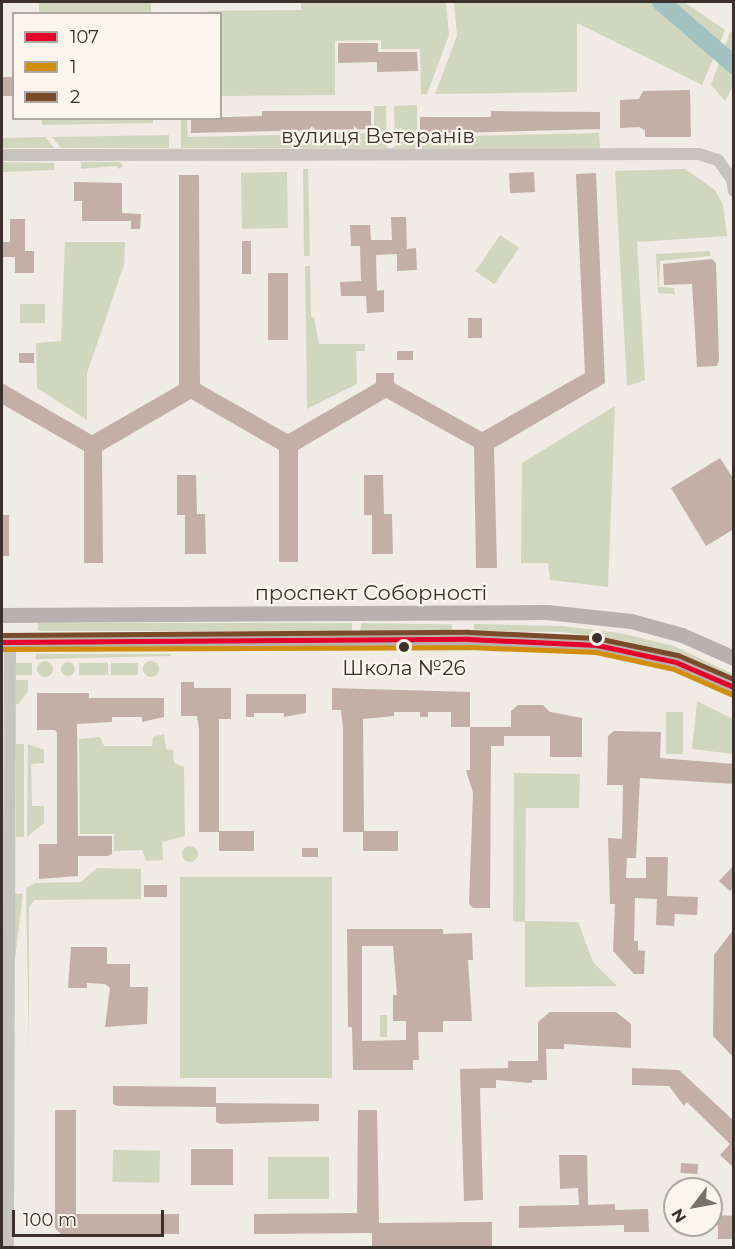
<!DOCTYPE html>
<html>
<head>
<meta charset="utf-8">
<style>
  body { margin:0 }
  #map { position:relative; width:735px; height:1249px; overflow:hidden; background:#f0ebe5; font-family:Montserrat,sans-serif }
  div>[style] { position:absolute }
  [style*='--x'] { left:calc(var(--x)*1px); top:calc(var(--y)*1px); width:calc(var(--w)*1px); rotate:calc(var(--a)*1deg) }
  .green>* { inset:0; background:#d1d6bf; transform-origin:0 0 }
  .round { border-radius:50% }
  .river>* { height:18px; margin:-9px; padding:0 9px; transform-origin:9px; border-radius:9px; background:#a1c2c1 }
  .building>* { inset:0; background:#c3afa7; transform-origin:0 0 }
  .minor>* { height:12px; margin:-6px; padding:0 6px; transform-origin:6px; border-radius:6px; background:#c9c3be }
  .major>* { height:15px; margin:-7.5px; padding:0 7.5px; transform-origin:7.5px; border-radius:7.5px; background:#b8b1ad }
  .bus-1>* { height:4.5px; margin:-2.25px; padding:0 2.25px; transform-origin:2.25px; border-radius:2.25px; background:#e4002b }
  .bus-2>* { height:4.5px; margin:-2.25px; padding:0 2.25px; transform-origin:2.25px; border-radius:2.25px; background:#d18e09 }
  .bus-3>* { height:4.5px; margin:-2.25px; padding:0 2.25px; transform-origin:2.25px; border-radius:2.25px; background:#7a4b2a }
  .dots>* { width:16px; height:16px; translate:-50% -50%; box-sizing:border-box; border:3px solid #fbf5ee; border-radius:50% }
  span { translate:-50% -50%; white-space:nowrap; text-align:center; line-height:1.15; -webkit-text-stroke:4.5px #fbf5ee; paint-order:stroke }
  .bus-label { font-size:20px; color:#3b302b }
  .street-label { font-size:21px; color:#3b302b }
  .frame { position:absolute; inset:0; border:3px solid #3b302b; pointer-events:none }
  .legend { position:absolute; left:12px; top:12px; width:210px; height:108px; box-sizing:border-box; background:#fbf5ee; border:2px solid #aea6a0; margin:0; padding:8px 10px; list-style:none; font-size:18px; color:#3b302b }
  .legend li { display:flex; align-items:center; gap:12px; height:30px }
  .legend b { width:30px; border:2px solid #aea6a0 }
  .north { position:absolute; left:663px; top:1177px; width:60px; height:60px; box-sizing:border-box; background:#fbf5ee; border:2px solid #aea6a0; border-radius:50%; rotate:238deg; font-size:16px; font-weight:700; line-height:24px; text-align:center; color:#3b302b }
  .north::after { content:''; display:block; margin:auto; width:21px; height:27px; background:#7a716c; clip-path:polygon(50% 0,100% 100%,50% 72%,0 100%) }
  .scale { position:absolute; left:12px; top:1210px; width:152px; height:27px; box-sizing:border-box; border:3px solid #3b302b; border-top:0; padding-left:8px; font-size:18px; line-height:21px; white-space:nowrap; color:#3b302b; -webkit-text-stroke:4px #fbf5ee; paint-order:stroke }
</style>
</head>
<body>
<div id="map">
  <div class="green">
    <div style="left:39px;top:2px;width:112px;height:11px"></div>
    <div style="clip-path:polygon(301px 2px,446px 2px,449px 35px,427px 94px,421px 94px,420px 49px,381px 49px,381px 40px,335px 41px,335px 95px,221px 96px,220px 14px,206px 11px,301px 10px)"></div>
    <div style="clip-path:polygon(454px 2px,684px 2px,725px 30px,702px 85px,577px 23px,577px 92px,435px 94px,457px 36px)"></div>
    <div style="clip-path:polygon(730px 32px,733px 34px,733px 86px,725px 101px,711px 85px)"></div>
    <div style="clip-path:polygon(417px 105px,417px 137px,599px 133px,600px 148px,395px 148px,394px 106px)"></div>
    <div style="clip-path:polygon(374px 106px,386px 106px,387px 148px,181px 148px,181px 119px,187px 119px,188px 137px,374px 133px)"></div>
    <div style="clip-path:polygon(153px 118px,153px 123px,42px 125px,42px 119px)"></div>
    <div style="clip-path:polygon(169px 135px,169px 148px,61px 148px,52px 137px)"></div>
    <div style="clip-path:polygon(45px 137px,54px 148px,2px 148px,2px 138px)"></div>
    <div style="clip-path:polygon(2px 162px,54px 163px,54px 170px,2px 172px)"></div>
    <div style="clip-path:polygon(81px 162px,120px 162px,123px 166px,120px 169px,115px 166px,81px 169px)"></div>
    <div style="clip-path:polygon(308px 169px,310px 256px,304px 256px,303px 169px)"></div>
    <div style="clip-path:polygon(685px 169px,715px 190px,723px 205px,727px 236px,637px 242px,645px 380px,627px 386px,615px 171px)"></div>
    <div style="left:287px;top:172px;width:56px;height:46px;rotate:89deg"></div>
    <div style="left:500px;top:235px;width:23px;height:44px;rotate:34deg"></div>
    <div style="clip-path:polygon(65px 242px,125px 242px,124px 265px,87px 373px,87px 420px,37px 388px,36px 343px,61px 341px)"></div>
    <div style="clip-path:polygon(710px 251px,710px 256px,660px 261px,659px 287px,674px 288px,675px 294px,658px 293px,656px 254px)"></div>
    <div style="clip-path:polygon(305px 266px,310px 266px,311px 317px,314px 317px,319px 344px,365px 344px,365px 351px,356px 351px,357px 384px,307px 409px)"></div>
    <div style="left:20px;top:304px;width:25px;height:19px"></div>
    <div style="clip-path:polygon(615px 406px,608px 587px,550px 580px,548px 563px,521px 563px,522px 463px)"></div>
    <div style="left:352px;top:623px;width:8px;height:314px;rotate:90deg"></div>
    <div style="left:361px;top:623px;width:91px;height:8px;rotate:1deg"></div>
    <div style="clip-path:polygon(474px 624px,562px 626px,620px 633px,674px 646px,733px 674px,733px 682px,672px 653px,620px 640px,562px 632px,474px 631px)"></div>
    <div style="clip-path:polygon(36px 654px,171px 654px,171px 656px,36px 659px)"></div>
    <div class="round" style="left:143px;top:661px;width:16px;height:16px"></div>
    <div class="round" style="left:37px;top:661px;width:16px;height:16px"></div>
    <div class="round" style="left:61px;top:662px;width:14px;height:14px"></div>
    <div style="left:16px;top:663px;width:16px;height:12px"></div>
    <div style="left:79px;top:663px;width:29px;height:12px"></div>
    <div style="left:111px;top:663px;width:27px;height:12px"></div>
    <div style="clip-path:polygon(16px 680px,28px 680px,28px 691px,19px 704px,16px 704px)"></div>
    <div style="clip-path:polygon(697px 701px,733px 719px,733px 754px,692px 749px)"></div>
    <div style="left:666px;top:712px;width:17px;height:42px"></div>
    <div style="clip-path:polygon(164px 734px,166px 749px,173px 750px,174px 763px,184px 767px,185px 836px,162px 842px,163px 860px,146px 861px,142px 850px,114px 851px,114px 834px,80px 834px,79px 739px,100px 737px,104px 746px,152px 746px,153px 737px)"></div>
    <div style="left:16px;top:744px;width:8px;height:93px"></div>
    <div style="clip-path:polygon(28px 744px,44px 750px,44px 763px,31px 764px,32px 806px,44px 806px,44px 823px,27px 837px)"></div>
    <div style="clip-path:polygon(514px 773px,580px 774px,579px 808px,526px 808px,525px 921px,578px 922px,593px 962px,617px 986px,525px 987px,525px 922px,513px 921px)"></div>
    <div class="round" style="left:182px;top:846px;width:16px;height:16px"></div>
    <div style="clip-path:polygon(97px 868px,141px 869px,141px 899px,34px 900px,29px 907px,29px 1052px,26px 888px,35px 883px,81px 882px)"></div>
    <div style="left:180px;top:877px;width:152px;height:201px"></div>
    <div style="left:15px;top:893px;width:8px;height:164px;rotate:7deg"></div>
    <div style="left:380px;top:1015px;width:7px;height:22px"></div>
    <div style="left:113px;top:1150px;width:47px;height:32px;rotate:1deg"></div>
    <div style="left:268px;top:1157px;width:61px;height:42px"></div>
  </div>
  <div class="river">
    <div style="--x:661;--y:2;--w:96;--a:40.8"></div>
  </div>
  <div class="building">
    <div style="clip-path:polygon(338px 43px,378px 43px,378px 52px,417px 52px,418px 71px,377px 72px,377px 62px,338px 63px)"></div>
    <div style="left:2px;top:77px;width:12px;height:19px"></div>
    <div style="clip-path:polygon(690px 90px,691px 137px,645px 137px,645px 130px,639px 127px,620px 128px,620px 100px,639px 99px,643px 91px)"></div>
    <div style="clip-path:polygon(262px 111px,371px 111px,371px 129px,191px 133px,191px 118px,262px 116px)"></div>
    <div style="clip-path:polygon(491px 111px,600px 112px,600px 129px,420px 134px,420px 117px,491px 117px)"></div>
    <div style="left:534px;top:172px;width:20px;height:25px;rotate:87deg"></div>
    <div style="clip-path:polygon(596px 173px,605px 383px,494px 448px,497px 568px,476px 568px,474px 447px,386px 398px,298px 450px,298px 562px,279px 562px,279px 450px,191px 399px,102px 451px,103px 563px,84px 563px,84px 451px,2px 404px,2px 383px,92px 435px,179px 385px,179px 175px,199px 175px,200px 384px,288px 434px,376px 383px,376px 373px,394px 373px,394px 383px,482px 432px,585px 373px,576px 174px)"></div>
    <div style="clip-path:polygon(74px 182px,122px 183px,122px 213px,141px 214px,140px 229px,131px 229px,131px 221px,82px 221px,82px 201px,74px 201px)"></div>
    <div style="clip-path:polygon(391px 217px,406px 217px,407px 249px,416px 248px,417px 270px,397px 271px,397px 254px,376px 255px,377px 291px,384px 290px,384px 312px,367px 313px,366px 296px,341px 296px,340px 282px,361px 281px,360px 246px,351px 246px,350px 225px,370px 225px,371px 240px,392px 240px)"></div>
    <div style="clip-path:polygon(10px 219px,25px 219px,25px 251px,34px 251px,34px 273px,15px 273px,15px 257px,2px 257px,2px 242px,10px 242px)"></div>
    <div style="left:242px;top:241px;width:9px;height:33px"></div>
    <div style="clip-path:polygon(712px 259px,716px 263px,719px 360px,717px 366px,697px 367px,692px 284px,664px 285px,663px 264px)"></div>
    <div style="left:268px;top:273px;width:20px;height:67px"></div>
    <div style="left:468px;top:318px;width:14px;height:20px"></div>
    <div style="left:397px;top:351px;width:16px;height:9px"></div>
    <div style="left:19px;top:353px;width:15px;height:10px"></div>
    <div style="clip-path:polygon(720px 458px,734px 480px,734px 529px,706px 546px,671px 488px)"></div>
    <div style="clip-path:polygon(177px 475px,196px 475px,197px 514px,205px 514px,206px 554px,185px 554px,185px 515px,177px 515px)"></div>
    <div style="clip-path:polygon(364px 475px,383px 475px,384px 514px,392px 514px,393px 554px,372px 554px,372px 515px,364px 515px)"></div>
    <div style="left:2px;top:515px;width:7px;height:41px"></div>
    <div style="clip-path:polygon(181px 682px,194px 682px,194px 688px,231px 688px,231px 719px,219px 719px,219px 831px,254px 831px,254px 851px,219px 851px,219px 832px,199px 832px,199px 729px,197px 716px,181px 716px)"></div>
    <div style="clip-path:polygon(332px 688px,470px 692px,470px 727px,451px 727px,451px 712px,428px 712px,428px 717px,420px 717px,420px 712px,394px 712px,394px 716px,363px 719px,364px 831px,398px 831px,398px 851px,363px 851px,363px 832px,343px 832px,343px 728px,341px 710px,332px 710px)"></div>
    <div style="clip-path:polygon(37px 693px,89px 693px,89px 698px,164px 698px,164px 717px,142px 722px,142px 717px,112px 717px,112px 722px,77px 724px,78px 836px,112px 836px,112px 854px,108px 856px,78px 856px,78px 876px,39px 879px,39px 844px,57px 844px,57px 733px,55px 730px,37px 730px)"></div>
    <div style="clip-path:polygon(246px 694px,306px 694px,306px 713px,284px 717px,284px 713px,254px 713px,254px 717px,246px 717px)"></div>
    <div style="clip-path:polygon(518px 705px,543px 705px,550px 712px,582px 718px,582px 757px,550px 757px,550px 736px,504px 736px,504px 746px,491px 746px,490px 908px,473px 908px,469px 904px,473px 793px,466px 770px,470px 770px,470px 727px,511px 727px,511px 711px)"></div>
    <div style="clip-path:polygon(614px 731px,661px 732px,660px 758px,734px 764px,734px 784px,640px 778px,636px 858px,627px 858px,626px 878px,646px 878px,646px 857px,668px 857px,667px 896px,698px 897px,697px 915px,675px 914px,674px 926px,656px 925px,657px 899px,635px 898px,634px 941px,638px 941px,638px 950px,645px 951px,644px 974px,634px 974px,613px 951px,615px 904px,610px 904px,608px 838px,622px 839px,623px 785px,607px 785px,608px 736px)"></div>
    <div style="left:302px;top:848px;width:16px;height:9px"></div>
    <div style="clip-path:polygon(734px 865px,734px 888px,730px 891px,719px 881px)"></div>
    <div style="left:144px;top:885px;width:23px;height:12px"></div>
    <div style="clip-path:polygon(evenodd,347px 929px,443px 929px,443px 934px,472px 933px,473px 960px,468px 960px,472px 1021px,443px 1021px,443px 1032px,418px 1032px,419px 1060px,413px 1060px,413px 1070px,353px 1070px,352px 1027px,348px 1027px,347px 929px,362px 946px,393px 946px,397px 995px,393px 995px,393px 1021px,406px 1021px,406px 1040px,362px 1041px,362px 946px)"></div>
    <div style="clip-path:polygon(734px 929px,732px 1030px,734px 1058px,713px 1036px,714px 955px)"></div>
    <div style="clip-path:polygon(71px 947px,107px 947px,107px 964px,130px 964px,130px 987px,148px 987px,147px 1024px,105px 1027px,110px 988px,105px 984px,87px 983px,87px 988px,68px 988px)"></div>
    <div style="clip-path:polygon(550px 1012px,616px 1012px,631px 1024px,631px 1048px,564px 1044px,564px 1049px,546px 1049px,547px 1080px,532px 1080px,532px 1083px,496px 1080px,496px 1088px,480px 1088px,483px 1200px,464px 1201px,460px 1069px,508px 1068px,508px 1061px,538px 1061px,538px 1022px)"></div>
    <div style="clip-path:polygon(632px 1068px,679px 1070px,734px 1121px,734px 1168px,720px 1155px,730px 1144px,687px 1102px,684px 1106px,669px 1086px,632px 1085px)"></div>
    <div style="clip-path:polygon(113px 1086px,216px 1087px,216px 1103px,319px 1104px,319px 1121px,221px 1124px,216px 1122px,216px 1107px,118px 1106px,113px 1104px)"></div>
    <div style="clip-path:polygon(55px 1110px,76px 1110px,76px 1214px,179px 1214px,179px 1234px,61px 1234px,55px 1228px)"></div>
    <div style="clip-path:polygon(358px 1110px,377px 1110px,379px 1223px,492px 1222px,492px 1248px,372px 1248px,372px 1233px,254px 1234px,254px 1214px,357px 1213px)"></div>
    <div style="left:191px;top:1149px;width:42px;height:36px"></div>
    <div style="clip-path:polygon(559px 1155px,587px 1155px,588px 1205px,615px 1204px,615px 1210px,648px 1209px,649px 1232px,624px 1232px,624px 1225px,519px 1228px,519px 1206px,579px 1205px,578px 1188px,560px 1189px)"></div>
    <div style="left:681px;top:1163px;width:17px;height:10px;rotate:3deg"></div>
    <div style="clip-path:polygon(711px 1205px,719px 1205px,718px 1215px,734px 1216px,734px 1239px,718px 1239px,718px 1225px,711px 1228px)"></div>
  </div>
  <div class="minor">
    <div style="--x:2;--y:155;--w:697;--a:-0.08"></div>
    <div style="--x:699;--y:154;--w:20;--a:18"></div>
    <div style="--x:718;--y:160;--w:24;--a:54"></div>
    <div style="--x:732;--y:179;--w:12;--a:81"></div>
    <div style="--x:8;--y:1244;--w:602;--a:-89.81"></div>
  </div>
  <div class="major">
    <div style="--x:2;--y:615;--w:545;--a:-0.32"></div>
    <div style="--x:547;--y:612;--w:84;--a:6.1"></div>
    <div style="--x:631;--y:621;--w:53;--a:15.4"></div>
    <div style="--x:682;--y:635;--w:57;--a:23.9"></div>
    <div style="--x:2;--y:642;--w:467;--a:-0.4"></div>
    <div style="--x:469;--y:639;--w:128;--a:2.7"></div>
    <div style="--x:597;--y:645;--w:81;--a:12.1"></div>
    <div style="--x:676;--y:662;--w:63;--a:23.3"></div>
  </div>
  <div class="bus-1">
    <div style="--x:2;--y:642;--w:467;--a:-0.4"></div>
    <div style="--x:469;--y:639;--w:128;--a:2.7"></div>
    <div style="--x:597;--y:645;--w:81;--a:12.1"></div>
    <div style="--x:676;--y:662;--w:63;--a:23.3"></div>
  </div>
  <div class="bus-2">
    <div style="--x:2;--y:649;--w:467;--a:-0.2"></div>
    <div style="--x:469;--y:647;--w:127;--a:2.3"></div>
    <div style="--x:596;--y:652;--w:80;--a:12.3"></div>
    <div style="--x:674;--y:669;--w:62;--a:23.7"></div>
  </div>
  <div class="bus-3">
    <div style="--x:2;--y:635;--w:467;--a:-0.4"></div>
    <div style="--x:469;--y:632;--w:128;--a:2.7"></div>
    <div style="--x:597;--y:638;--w:83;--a:11.9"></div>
    <div style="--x:678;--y:655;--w:61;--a:23.2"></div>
  </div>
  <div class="dots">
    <div style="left:597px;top:638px;background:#3b302b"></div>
    <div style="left:404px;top:647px;background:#3b302b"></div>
  </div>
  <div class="bus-label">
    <span style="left:404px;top:668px">Школа №26</span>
  </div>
  <div class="street-label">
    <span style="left:378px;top:136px">вулиця Ветеранів</span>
    <span style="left:371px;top:593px">проспект Соборності</span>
  </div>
  <div class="frame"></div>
  <ul class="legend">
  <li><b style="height:8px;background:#e4002b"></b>107</li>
  <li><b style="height:8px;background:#d18e09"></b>1</li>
  <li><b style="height:8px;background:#7a4b2a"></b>2</li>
  </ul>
  <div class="north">N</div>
  <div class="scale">100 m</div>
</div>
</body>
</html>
